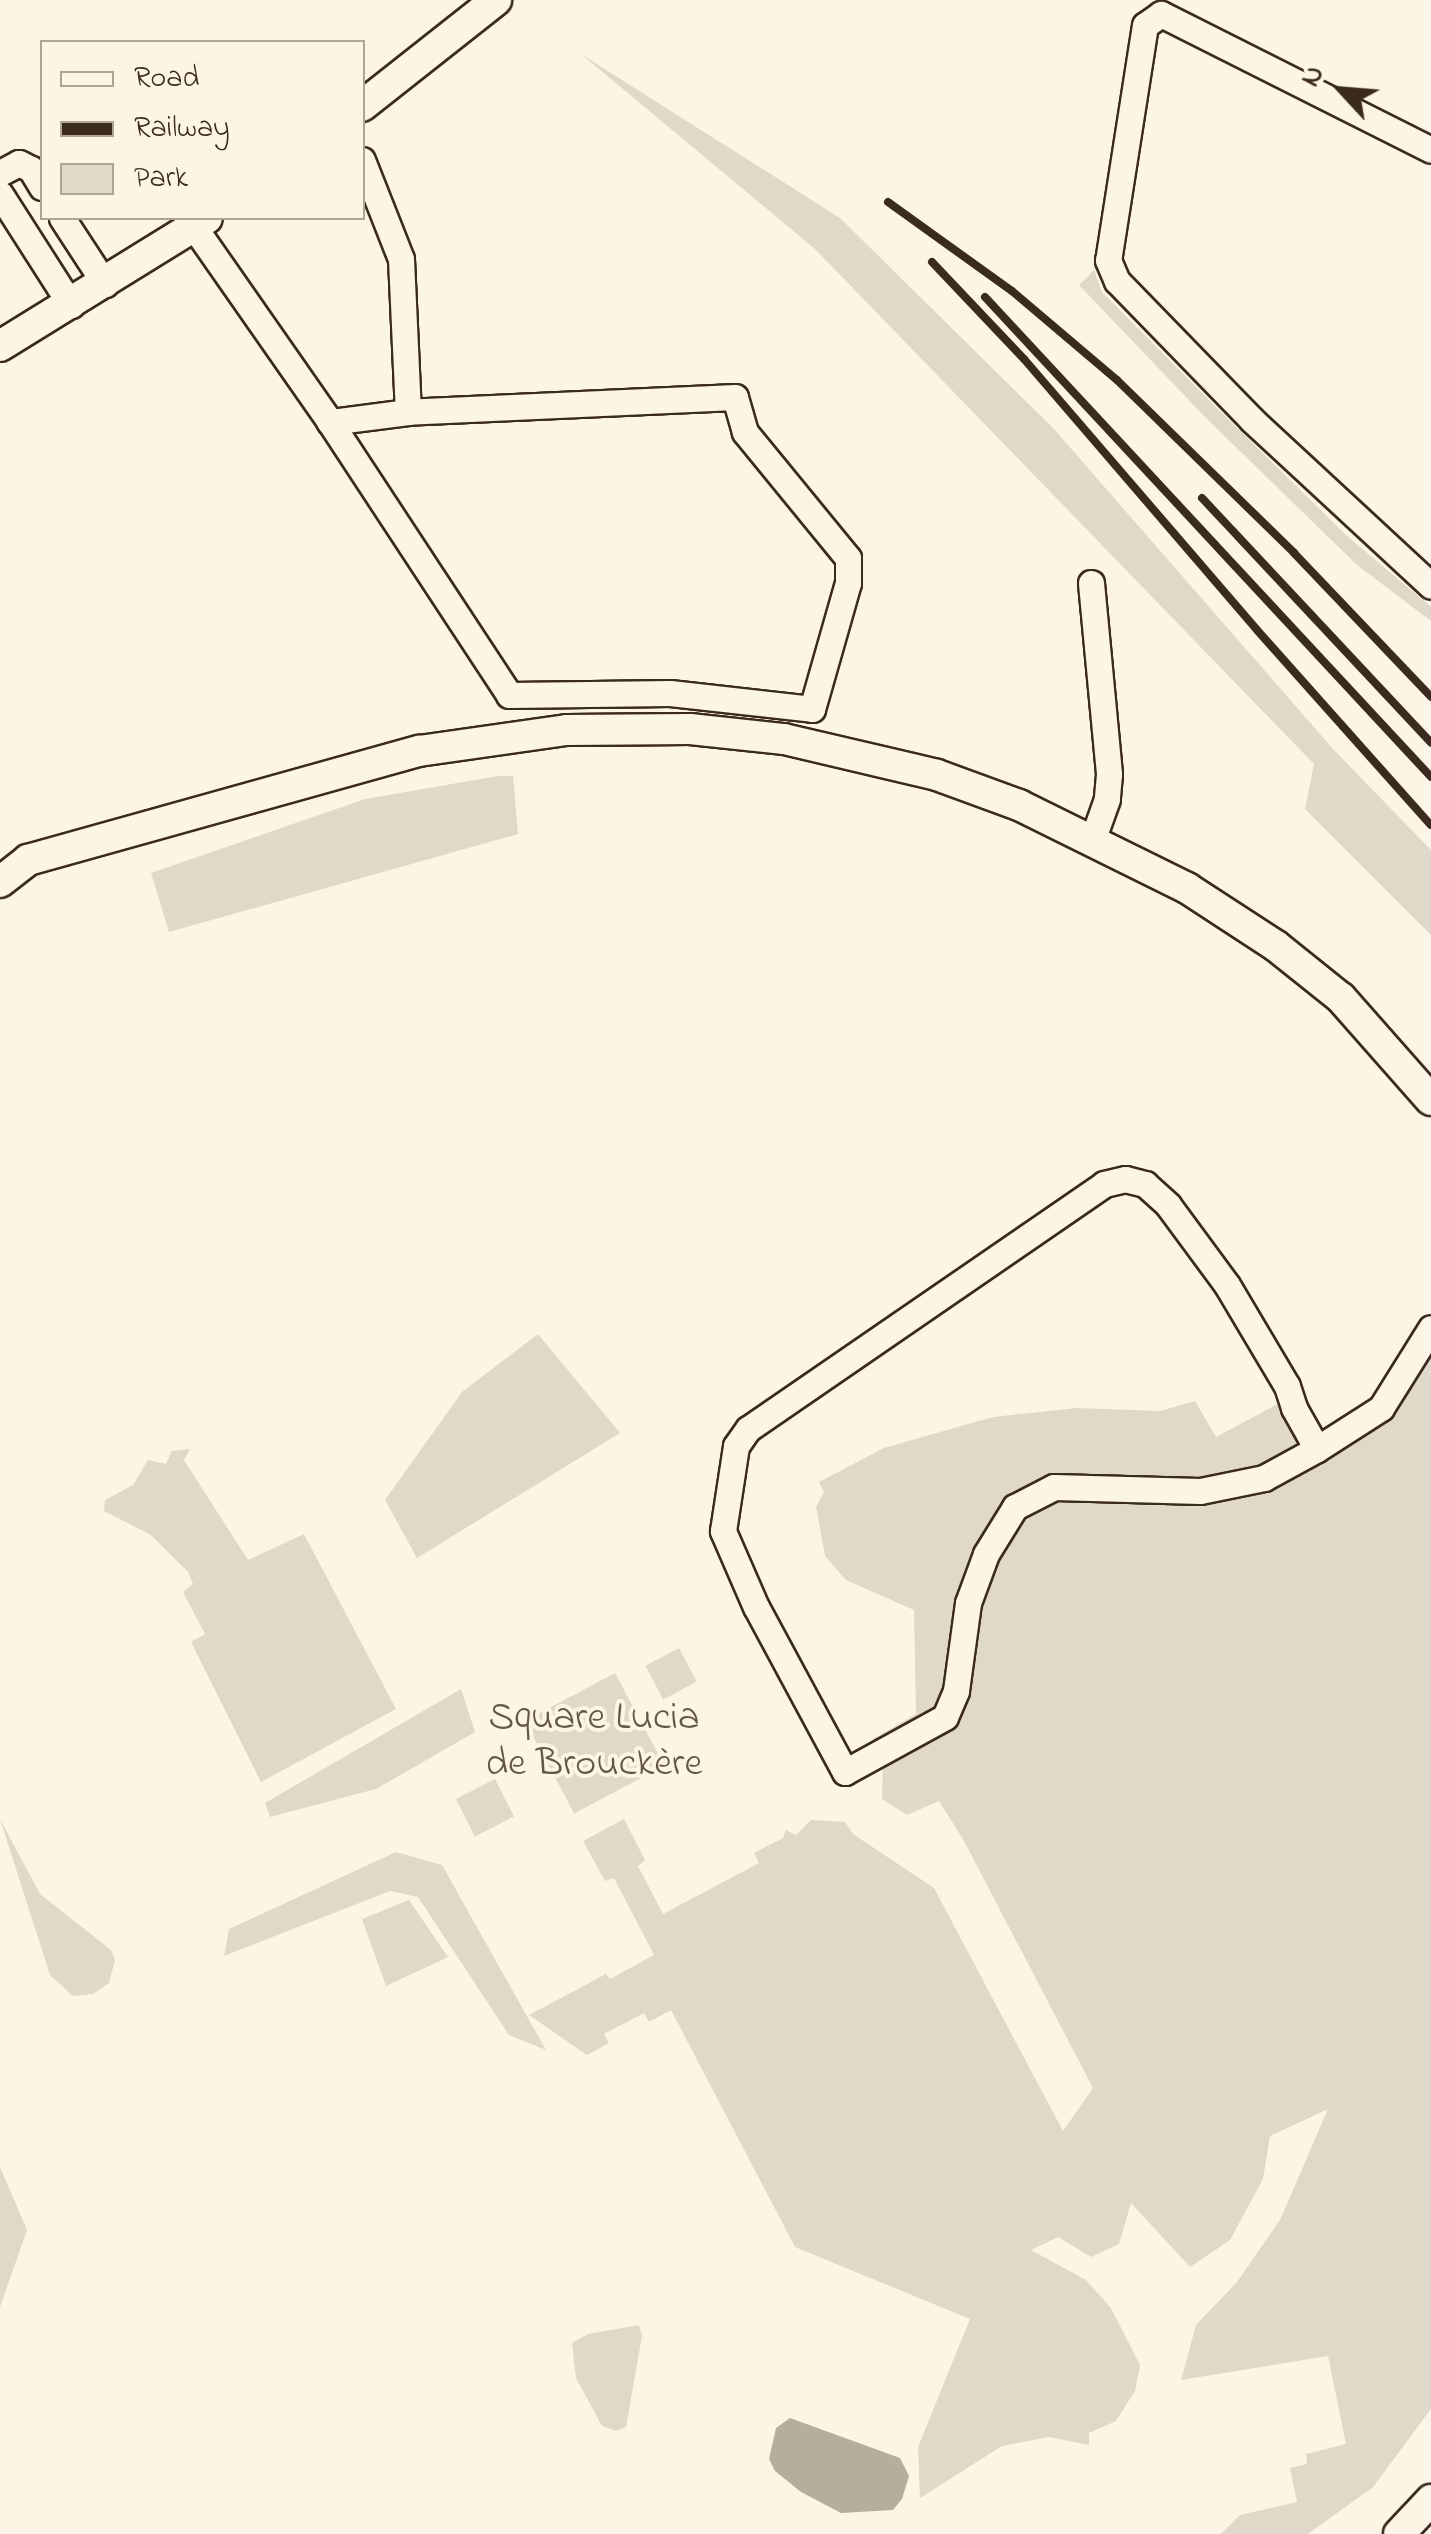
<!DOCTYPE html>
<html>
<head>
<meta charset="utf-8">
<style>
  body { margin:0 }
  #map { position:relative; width:1431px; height:2534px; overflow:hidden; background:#fcf5e5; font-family:"Indie Flower",sans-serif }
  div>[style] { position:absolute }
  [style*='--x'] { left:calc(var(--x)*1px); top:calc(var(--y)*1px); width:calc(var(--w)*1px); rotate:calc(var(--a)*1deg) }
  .green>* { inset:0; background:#e0d8c8; transform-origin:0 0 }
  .water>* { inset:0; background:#b7ad9e }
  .roads { filter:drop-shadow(2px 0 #3b2a1e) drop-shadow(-2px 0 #3b2a1e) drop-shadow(0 2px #3b2a1e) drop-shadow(0 -2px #3b2a1e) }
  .minor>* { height:25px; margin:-12.5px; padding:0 12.5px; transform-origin:12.5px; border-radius:12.5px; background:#fcf5e5 }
  .major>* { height:30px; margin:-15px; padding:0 15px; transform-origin:15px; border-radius:15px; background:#fcf5e5 }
  .rail>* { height:8px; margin:-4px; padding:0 4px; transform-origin:4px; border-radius:4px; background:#3b2a1e }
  span { translate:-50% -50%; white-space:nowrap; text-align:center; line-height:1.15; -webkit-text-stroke:8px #fcf5e5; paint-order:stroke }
  .park-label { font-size:40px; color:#645648 }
  .legend { position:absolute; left:40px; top:40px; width:325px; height:180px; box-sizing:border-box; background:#fcf5e5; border:2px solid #afa495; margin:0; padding:12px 18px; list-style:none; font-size:30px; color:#3b2a1e }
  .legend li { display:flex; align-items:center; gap:20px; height:50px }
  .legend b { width:50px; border:2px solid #afa495 }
  .north { position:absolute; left:1291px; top:40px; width:100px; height:100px; -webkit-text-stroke:8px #fcf5e5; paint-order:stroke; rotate:296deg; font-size:28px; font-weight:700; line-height:40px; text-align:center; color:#3b2a1e }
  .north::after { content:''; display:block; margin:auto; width:35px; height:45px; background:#3b2a1e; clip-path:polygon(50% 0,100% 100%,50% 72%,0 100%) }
</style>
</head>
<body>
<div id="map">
  <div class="green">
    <div style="clip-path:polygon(581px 54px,840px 218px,1054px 429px,1333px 749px,1431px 850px,1431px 935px,1305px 809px,1314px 764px,815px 249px)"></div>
    <div style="clip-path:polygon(1094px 270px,1102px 292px,1227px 418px,1346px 535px,1431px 607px,1431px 621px,1357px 565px,1207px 419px,1079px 285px)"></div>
    <div style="clip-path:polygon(498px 776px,513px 776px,518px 834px,169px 932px,151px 873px,365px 799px)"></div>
    <div style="clip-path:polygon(538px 1334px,620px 1433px,417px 1558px,385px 1500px,462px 1392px)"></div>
    <div style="clip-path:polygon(1431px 1345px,1431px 2409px,1373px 2487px,1308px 2534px,1221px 2534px,1240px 2515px,1297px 2502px,1290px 2468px,1307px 2464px,1306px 2454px,1346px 2444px,1328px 2356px,1181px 2380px,1196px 2325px,1237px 2282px,1280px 2220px,1328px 2109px,1270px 2136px,1263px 2179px,1230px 2240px,1190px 2267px,1131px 2203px,1119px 2244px,1091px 2257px,1058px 2237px,1031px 2250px,1086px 2280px,1111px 2308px,1140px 2365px,1135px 2391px,1116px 2421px,1089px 2433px,1089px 2445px,1049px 2437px,1002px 2446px,920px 2498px,918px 2447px,970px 2319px,795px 2247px,671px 2010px,649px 2022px,644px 2013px,604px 2034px,609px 2043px,587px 2055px,529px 2015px,606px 1974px,610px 1979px,654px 1955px,614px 1878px,605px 1881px,583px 1841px,624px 1819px,645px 1860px,638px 1866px,663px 1914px,759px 1863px,754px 1853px,783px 1838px,786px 1830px,796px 1835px,811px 1820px,845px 1822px,853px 1834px,934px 1888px,1063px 2131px,1093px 2088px,964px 1841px,939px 1801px,907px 1815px,882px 1799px,883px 1762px,873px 1739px,916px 1714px,914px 1610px,846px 1580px,825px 1556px,816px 1507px,824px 1492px,819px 1482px,884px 1448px,993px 1417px,1077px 1408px,1160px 1411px,1195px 1401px,1216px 1437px,1283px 1401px,1304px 1468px)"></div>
    <div style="clip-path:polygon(190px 1449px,184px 1460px,248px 1560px,304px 1534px,396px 1709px,261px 1782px,191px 1642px,205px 1634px,183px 1592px,193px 1584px,188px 1572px,151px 1535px,104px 1511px,105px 1500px,133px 1485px,148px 1460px,166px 1464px,172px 1451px)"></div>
    <div style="left:679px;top:1648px;width:38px;height:38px;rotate:62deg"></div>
    <div style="left:615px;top:1673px;width:105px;height:102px;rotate:62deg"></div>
    <div style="clip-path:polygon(461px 1689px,475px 1732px,376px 1789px,270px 1817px,265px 1803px)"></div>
    <div style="left:495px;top:1779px;width:42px;height:44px;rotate:63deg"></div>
    <div style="clip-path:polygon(0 1819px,40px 1894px,111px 1950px,115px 1960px,109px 1983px,93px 1994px,73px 1996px,50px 1975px)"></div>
    <div style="clip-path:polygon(396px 1852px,442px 1865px,546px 2050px,509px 2035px,418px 1897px,390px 1891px,224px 1956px,229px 1929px)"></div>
    <div style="clip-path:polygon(409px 1900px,448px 1957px,386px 1986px,362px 1919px)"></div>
    <div style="clip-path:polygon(0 2167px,27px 2230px,0 2307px)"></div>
    <div style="clip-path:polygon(639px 2325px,642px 2336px,626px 2427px,616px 2431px,602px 2426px,576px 2378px,572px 2343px,588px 2334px)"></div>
  </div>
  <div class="water">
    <div style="clip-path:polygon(790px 2418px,900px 2458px,909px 2476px,902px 2499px,893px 2510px,841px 2513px,801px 2492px,775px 2471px,769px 2459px,776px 2428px)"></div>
  </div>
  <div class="roads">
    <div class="minor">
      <div style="--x:1161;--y:14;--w:19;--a:145"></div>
      <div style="--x:1145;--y:25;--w:238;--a:98.9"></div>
      <div style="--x:1108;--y:260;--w:23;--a:67"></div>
      <div style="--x:1117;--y:281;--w:194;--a:45.8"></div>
      <div style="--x:1252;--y:420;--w:244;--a:42.8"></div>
      <div style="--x:1161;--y:14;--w:302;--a:26.7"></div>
      <div style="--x:362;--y:160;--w:106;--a:68.5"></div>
      <div style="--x:401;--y:259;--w:153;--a:87.4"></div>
      <div style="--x:0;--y:173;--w:21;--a:-28"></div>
      <div style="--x:19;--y:163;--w:13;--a:27"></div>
      <div style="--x:31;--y:169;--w:21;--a:59"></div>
      <div style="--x:0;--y:194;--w:132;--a:57.4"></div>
      <div style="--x:62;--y:218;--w:79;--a:56.9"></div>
      <div style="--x:194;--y:227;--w:238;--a:55.1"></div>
      <div style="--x:330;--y:422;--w:326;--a:56.7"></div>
      <div style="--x:509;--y:695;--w:161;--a:-0.7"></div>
      <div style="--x:670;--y:693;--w:143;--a:6.4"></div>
      <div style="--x:812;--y:709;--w:131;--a:-74.1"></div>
      <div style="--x:848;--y:583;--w:25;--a:-90"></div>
      <div style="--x:848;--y:558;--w:163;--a:-129.3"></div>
      <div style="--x:745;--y:432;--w:36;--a:-106"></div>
      <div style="--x:735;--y:397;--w:327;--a:177.4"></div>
      <div style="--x:408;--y:412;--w:79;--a:172.7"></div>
      <div style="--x:1091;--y:583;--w:192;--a:84.6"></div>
      <div style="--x:1109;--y:774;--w:25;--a:95"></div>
      <div style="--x:1107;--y:799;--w:41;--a:109.7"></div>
      <div style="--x:1125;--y:1179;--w:21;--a:14"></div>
      <div style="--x:1145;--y:1184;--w:31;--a:42"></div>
      <div style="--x:1168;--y:1205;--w:99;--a:53.6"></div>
      <div style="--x:1227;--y:1285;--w:117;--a:59.3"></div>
      <div style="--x:1287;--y:1386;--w:23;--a:72"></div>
      <div style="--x:1294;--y:1408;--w:47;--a:60.7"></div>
      <div style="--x:1317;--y:1449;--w:60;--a:151.3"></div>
      <div style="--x:1264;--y:1478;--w:65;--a:168.5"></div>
      <div style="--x:1200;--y:1491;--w:146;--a:-178.4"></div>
      <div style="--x:1054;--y:1487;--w:44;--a:152.9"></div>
      <div style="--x:1015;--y:1507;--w:55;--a:121.7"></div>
      <div style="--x:986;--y:1554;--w:52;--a:110.2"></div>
      <div style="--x:968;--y:1603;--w:89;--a:97.8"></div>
      <div style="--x:956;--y:1691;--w:28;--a:113"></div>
      <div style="--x:945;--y:1717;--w:114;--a:151.2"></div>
      <div style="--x:845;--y:1772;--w:187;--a:-118.3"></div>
      <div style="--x:756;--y:1607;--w:83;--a:-113.5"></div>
      <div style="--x:723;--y:1531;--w:86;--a:-81.3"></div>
      <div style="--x:736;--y:1446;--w:21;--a:-55"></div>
      <div style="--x:748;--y:1429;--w:432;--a:-34.5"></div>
      <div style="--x:1104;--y:1184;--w:22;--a:-13"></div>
      <div style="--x:1317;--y:1449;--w:76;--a:-32.6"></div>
      <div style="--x:1381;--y:1408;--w:94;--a:-58"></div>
    </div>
    <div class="major">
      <div style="--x:362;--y:106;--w:171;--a:-38.3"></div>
      <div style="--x:0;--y:346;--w:243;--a:-31.7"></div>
      <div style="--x:0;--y:882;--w:36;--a:-38"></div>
      <div style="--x:28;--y:860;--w:406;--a:-15.6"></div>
      <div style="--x:419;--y:751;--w:149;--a:-8.1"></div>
      <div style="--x:567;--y:730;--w:123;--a:-0.5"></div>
      <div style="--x:690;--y:729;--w:95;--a:6.1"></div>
      <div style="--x:784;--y:739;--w:157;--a:13.2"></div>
      <div style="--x:937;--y:775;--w:87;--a:20.1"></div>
      <div style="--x:1019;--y:805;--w:187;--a:26.3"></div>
      <div style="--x:1187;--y:888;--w:106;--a:33.1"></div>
      <div style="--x:1276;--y:946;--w:83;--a:38.7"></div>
      <div style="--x:1341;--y:998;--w:136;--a:48.6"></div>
      <div style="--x:1399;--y:2534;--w:47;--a:-46.7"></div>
    </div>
  </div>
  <div class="rail">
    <div style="--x:888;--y:202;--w:153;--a:35.7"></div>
    <div style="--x:1012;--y:291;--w:138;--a:40.3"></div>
    <div style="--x:1117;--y:380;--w:248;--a:44.3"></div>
    <div style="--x:1294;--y:553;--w:199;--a:46.4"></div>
    <div style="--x:932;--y:262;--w:134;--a:46.5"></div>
    <div style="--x:1024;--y:359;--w:357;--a:49.3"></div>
    <div style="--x:1257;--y:630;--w:261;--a:48.3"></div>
    <div style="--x:985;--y:297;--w:655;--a:47.1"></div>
    <div style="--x:1202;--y:498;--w:335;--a:46.9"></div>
  </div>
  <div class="park-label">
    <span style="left:594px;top:1742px">Square Lucia<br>de Brouckère</span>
  </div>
  <ul class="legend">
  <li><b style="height:12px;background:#fcf5e5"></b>Road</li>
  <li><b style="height:12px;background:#3b2a1e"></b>Railway</li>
  <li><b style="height:28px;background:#e0d8c8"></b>Park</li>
  </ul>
  <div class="north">N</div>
</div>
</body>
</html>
